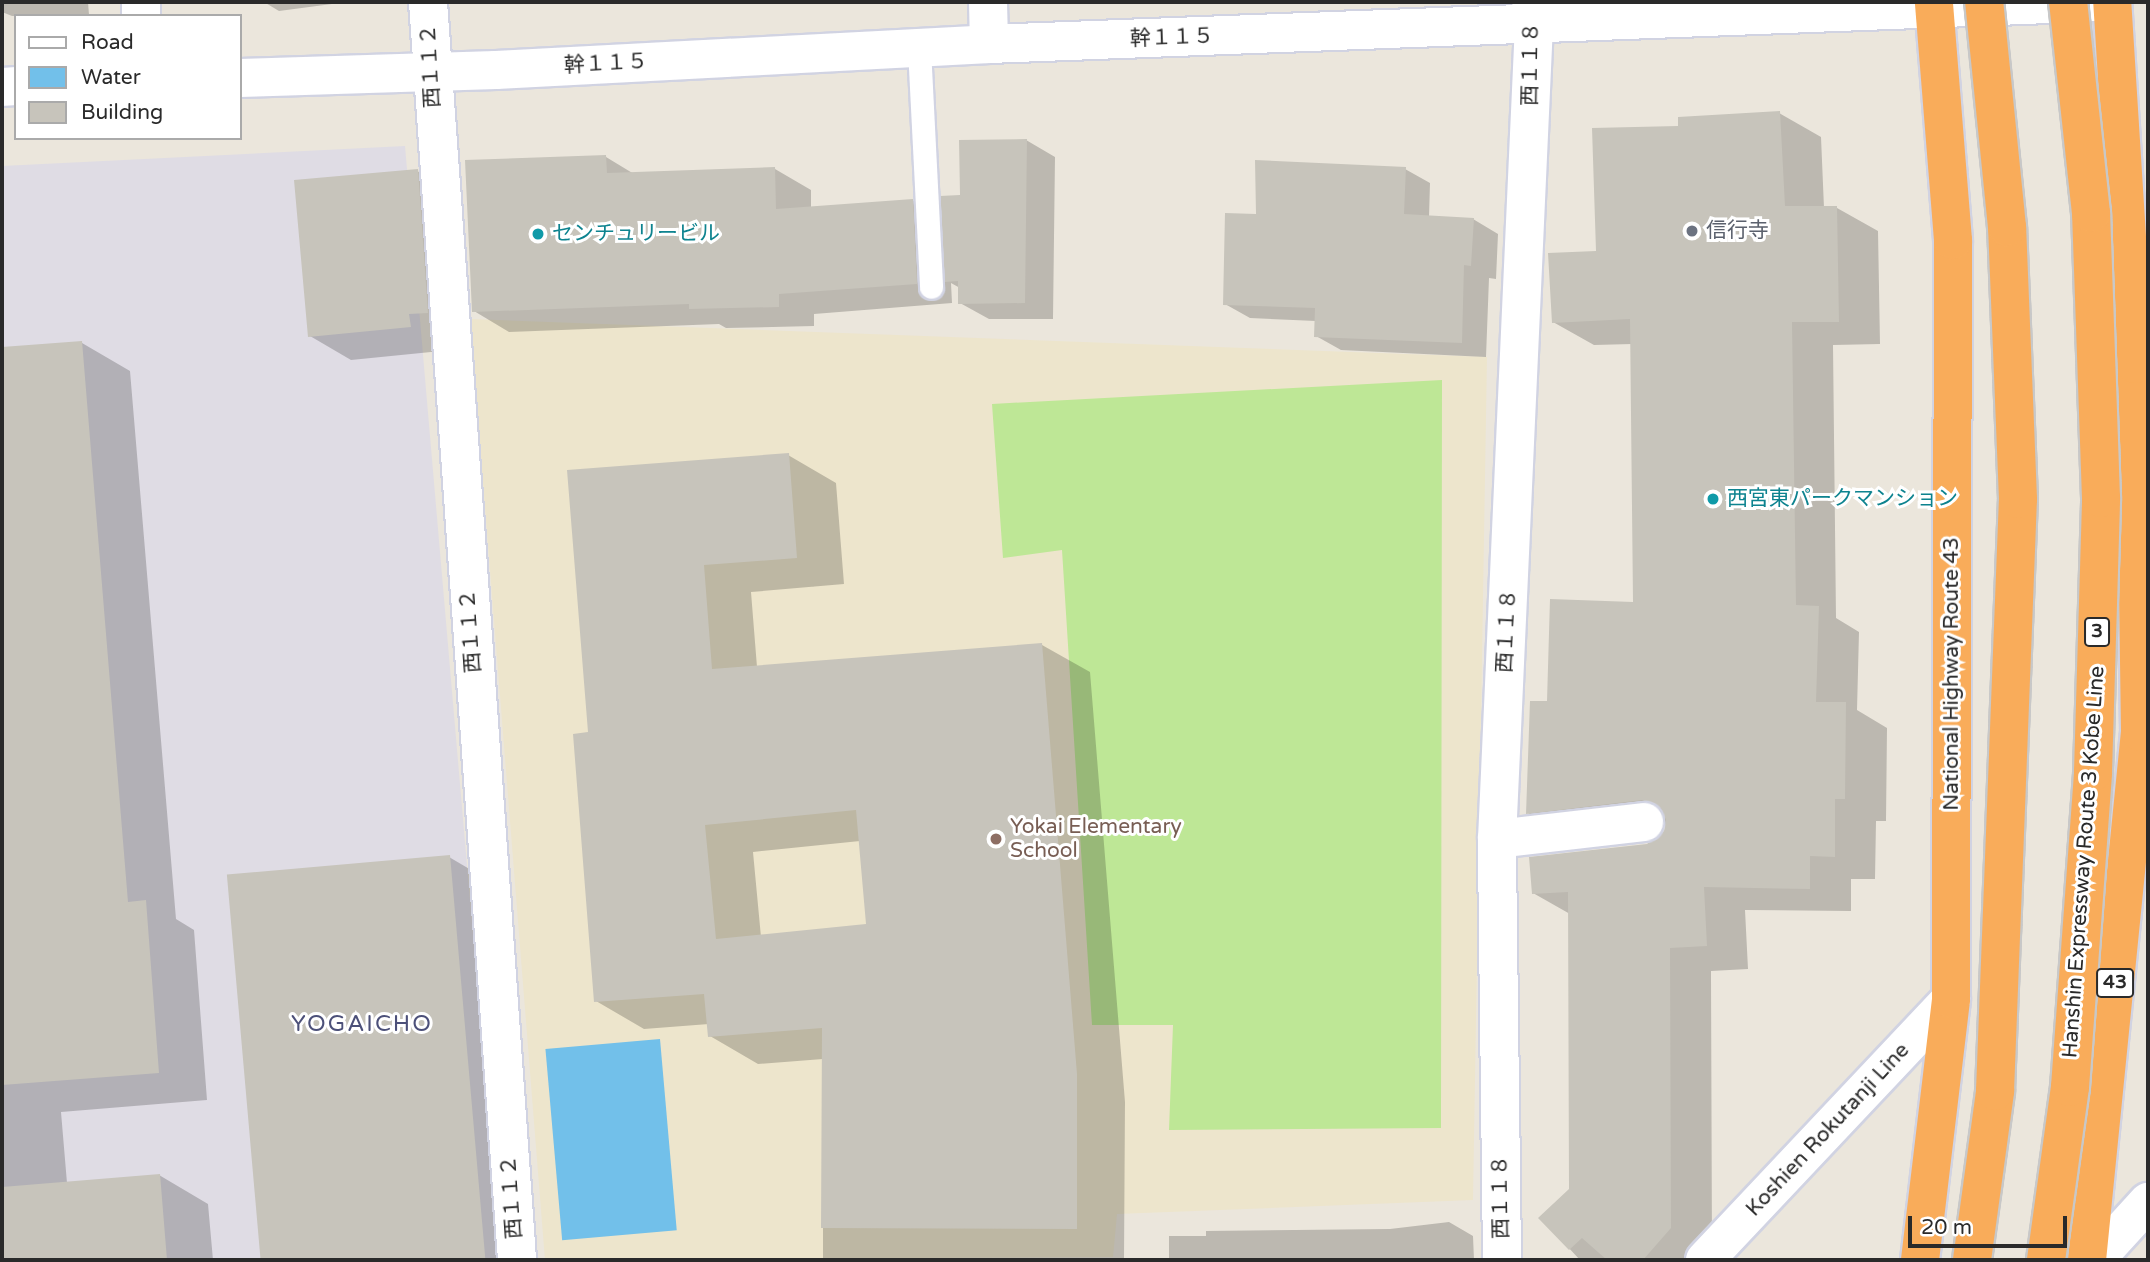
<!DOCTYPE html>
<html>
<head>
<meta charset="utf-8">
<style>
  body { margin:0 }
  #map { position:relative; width:2150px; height:1262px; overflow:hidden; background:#ebe6dc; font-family:"Varela Round","Noto Sans JP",sans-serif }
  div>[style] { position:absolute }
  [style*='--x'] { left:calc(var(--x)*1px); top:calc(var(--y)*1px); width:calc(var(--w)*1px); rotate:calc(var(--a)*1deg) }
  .industrial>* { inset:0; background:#dfdce4 }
  .education>* { inset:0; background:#ede5cc }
  .pitch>* { inset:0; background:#bee796 }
  .water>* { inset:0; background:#72c0ea; transform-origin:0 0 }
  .shadow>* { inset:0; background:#0003 }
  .building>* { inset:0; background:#c7c4bb; transform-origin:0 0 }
  .roads { filter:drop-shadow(2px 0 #d1d3e2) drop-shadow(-2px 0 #d1d3e2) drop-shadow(0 2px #d1d3e2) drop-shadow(0 -2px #d1d3e2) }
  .lane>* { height:23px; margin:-11.5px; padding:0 11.5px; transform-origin:11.5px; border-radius:11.5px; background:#fff }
  .street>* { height:38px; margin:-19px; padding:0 19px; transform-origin:19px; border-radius:19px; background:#fff }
  .secondary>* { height:38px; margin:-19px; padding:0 19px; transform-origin:19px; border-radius:19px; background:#fff }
  .highway>* { height:38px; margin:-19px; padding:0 19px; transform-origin:19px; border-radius:19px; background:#f9ac5a }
  .bridges { filter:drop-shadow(2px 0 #c8c8c8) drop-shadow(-2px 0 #c8c8c8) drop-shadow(0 2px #c8c8c8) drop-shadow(0 -2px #c8c8c8) }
  .highway-bridge>* { height:38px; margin:-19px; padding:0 19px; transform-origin:19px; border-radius:19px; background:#f9ac5a }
  .dots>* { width:19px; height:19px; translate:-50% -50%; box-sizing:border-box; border:4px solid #fff; border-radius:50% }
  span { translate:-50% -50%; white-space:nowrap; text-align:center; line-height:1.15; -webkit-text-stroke:6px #fff; paint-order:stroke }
  .shield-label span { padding:2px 5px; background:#fff; border:2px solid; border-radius:5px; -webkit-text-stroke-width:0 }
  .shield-label { font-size:19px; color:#2a2a2a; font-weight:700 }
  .street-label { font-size:21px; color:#2a2a2a }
  .worship-label { font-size:21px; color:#5b616d }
  .left { translate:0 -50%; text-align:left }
  .culture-label { font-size:21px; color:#0d838f }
  .education-label { font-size:21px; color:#785e54 }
  .neighbourhood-label { font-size:23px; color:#4c5079; letter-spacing:2px }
  .frame { position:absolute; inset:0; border:4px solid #2a2a2a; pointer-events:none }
  .legend { position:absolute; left:14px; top:14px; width:228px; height:126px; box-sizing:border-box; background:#fff; border:2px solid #aaa; margin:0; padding:9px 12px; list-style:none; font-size:21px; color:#2a2a2a }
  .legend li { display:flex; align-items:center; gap:14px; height:35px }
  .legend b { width:35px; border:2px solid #aaa }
  .scale { position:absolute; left:1908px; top:1216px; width:159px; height:32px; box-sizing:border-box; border:4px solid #2a2a2a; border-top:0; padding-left:9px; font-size:21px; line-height:24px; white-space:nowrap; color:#2a2a2a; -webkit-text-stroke:5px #fff; paint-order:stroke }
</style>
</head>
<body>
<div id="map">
  <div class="industrial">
    <div style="clip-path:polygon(405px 146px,501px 1260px,2px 1260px,2px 166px)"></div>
  </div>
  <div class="education">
    <div style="clip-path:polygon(470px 319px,1487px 357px,1473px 1200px,1117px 1214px,1113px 1257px,545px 1260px)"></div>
  </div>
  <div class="pitch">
    <div style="clip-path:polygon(1442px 380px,1441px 1128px,1169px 1130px,1173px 1025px,1092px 1025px,1062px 550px,1003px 558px,992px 404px)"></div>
  </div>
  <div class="water">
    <div style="left:660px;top:1039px;width:192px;height:115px;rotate:85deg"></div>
  </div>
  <div class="shadow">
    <div style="clip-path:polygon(2px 2px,88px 2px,89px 15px,12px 16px,2px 12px)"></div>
    <div style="clip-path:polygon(264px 2px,347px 2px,279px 11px)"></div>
    <div style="clip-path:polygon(1779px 113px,1821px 137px,1824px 208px,1837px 208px,1878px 231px,1880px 344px,1833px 345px,1836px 618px,1859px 632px,1857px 710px,1887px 728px,1886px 821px,1876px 821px,1875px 879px,1851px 879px,1851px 911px,1745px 910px,1748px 969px,1711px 971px,1712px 1251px,1704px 1260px,1580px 1260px,1541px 1218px,1571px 1190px,1570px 914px,1533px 893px,1648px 845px,1665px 832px,1667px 825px,1569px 836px,1528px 813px,1548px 703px,1635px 603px,1632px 344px,1594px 345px,1553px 322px,1680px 128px)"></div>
    <div style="clip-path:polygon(1026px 140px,1055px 157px,1053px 319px,989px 319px,960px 303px,960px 288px,951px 283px,952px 303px,814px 314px,814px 326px,726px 328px,719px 324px,509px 332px,474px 311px,466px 162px,606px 157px,634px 174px,775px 169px,811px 190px,811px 208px,912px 200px,943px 218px)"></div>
    <div style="clip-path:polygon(1405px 169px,1430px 183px,1429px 217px,1473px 219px,1498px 234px,1496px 279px,1489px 278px,1486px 357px,1341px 350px,1316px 336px,1316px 321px,1250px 318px,1225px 304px,1257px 216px)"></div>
    <div style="clip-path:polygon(417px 171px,459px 195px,451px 350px,351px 360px,310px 336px)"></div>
    <div style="clip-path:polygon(82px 343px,130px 371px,176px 919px,194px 930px,207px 1100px,61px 1112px,67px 1183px,159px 1175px,208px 1204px,213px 1260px,2px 1260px,2px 349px)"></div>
    <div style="clip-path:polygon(evenodd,788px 455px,836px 483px,844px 584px,751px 592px,757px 667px,1042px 645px,1090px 672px,1125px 1102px,1124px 1260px,823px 1260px,823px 1059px,758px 1064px,710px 1036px,709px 1024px,644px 1029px,596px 1001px,590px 733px,569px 472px,788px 455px,860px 841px,868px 926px,761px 937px,753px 852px,860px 841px)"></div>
    <div style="clip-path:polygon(449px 857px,500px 887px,534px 1260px,264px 1260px,229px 877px)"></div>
    <div style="clip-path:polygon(1449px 1222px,1473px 1236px,1474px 1260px,1169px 1260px,1169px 1236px,1206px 1236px,1206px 1231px,1390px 1229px)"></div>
  </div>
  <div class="building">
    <div style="clip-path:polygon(1780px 111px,1785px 206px,1837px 206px,1839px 322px,1792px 322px,1796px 605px,1819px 606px,1816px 702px,1846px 702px,1845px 799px,1835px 799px,1835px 857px,1810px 856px,1810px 889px,1704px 887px,1707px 946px,1670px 948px,1671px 1228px,1643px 1260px,1607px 1260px,1582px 1238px,1569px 1250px,1538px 1218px,1569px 1189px,1568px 892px,1532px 894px,1529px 857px,1647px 844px,1664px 831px,1666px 820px,1661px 808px,1642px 800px,1526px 814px,1530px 701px,1547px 701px,1550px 599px,1633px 602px,1630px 319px,1552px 323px,1548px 253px,1596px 251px,1592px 128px,1678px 126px,1678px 117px)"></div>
    <div style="clip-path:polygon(1027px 139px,1025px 303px,958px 304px,958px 281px,945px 282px,940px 196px,960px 195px,959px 140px)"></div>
    <div style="clip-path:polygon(606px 155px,607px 173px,775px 167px,776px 209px,913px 199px,917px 284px,779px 294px,779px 307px,689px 309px,689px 304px,472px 312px,465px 160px)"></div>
    <div style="clip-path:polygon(1255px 160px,1406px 167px,1404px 214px,1474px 218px,1471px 266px,1464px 265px,1462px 343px,1314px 337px,1315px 308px,1223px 305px,1225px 213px,1256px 214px)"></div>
    <div style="clip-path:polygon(418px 169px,428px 313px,409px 314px,411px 327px,308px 337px,294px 180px)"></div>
    <div style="clip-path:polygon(82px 341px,128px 902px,146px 900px,159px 1073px,2px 1085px,2px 347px)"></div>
    <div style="clip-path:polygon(evenodd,789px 453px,797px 558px,704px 565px,712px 669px,1042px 643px,1077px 1074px,1077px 1229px,821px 1228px,822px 1028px,708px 1037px,704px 994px,594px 1002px,573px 734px,588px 732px,567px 470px,789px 453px,856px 810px,866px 924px,716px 939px,705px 825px,856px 810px)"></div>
    <div style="left:450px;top:855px;width:407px;height:224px;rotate:85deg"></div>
    <div style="clip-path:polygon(160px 1174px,167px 1260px,2px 1260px,2px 1187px)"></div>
  </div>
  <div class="roads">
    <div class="lane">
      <div style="--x:919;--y:48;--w:239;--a:87.1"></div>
    </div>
    <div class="street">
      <div style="--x:141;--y:2;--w:14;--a:90"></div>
      <div style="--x:428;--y:2;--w:1261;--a:85.95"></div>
      <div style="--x:988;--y:2;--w:42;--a:88.6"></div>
      <div style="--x:1497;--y:839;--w:148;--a:-6.6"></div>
      <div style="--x:1502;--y:1260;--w:421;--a:-90.7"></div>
      <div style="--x:1497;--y:839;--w:815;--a:-87.4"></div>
      <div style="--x:1534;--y:25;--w:23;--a:-97"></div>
      <div style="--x:2095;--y:1260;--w:79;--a:-47.6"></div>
    </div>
    <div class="secondary">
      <div style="--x:240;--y:78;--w:256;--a:-1.8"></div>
      <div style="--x:496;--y:70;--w:494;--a:-3"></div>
      <div style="--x:989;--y:44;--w:1117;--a:-2.16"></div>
      <div style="--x:2;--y:87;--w:14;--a:-4"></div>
      <div style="--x:1705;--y:1260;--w:359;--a:-46.7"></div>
    </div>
    <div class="highway">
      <div style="--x:1920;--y:1260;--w:263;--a:-83.2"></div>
      <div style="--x:1951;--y:999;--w:759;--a:-89.85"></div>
      <div style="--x:1953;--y:240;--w:239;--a:-94.6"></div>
      <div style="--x:2087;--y:1260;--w:531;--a:-84.27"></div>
      <div style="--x:2140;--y:732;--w:368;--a:-90.8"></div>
      <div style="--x:2135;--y:364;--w:363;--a:-93.6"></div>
    </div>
  </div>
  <div class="bridges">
    <div class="highway-bridge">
      <div style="--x:1972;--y:1260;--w:171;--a:-82.2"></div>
      <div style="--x:1995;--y:1091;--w:592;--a:-87.78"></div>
      <div style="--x:2018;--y:499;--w:272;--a:-92.3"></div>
      <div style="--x:2007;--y:227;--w:226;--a:-95.8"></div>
      <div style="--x:2046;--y:1260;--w:175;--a:-82.1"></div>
      <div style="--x:2070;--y:1087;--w:316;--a:-85.8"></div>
      <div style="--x:2093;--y:772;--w:274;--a:-88.3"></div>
      <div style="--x:2101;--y:498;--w:285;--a:-92"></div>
      <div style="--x:2091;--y:213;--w:212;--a:-96.2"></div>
    </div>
  </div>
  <div class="dots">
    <div style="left:1692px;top:231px;background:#6b7280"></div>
    <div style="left:538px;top:234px;background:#0f9aa8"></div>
    <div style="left:1713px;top:499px;background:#0f9aa8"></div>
    <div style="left:996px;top:839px;background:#8d6e63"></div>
  </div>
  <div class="shield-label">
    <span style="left:2097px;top:632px">3</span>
    <span style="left:2115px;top:983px">43</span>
  </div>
  <div class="street-label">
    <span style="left:1172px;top:38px;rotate:-2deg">幹１１５</span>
    <span style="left:606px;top:64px;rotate:-3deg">幹１１５</span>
    <span style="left:1531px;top:64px;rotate:-89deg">西１１８</span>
    <span style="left:431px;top:66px;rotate:-93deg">西１１２</span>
    <span style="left:471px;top:631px;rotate:-94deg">西１１２</span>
    <span style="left:1507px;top:631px;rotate:-87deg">西１１８</span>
    <span style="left:1952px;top:674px;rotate:-90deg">National Highway Route 43</span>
    <span style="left:2084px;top:862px;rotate:-86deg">Hanshin Expressway Route 3 Kobe Line</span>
    <span style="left:1828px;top:1130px;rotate:-47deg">Koshien Rokutanji Line</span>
    <span style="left:512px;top:1197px;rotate:-94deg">西１１２</span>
    <span style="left:1501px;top:1197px;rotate:-91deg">西１１８</span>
  </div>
  <div class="worship-label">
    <span class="left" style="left:1706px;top:231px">信行寺</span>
  </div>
  <div class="culture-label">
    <span class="left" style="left:552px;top:234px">センチュリービル</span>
    <span class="left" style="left:1727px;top:499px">西宮東パークマンション</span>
  </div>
  <div class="education-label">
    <span class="left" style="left:1010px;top:839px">Yokai Elementary<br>School</span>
  </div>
  <div class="neighbourhood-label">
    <span style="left:362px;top:1024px">YOGAICHO</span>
  </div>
  <div class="frame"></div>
  <ul class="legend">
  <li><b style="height:9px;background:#fff"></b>Road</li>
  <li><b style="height:19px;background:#72c0ea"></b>Water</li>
  <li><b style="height:19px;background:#c7c4bb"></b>Building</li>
  </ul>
  <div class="scale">20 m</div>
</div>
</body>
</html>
